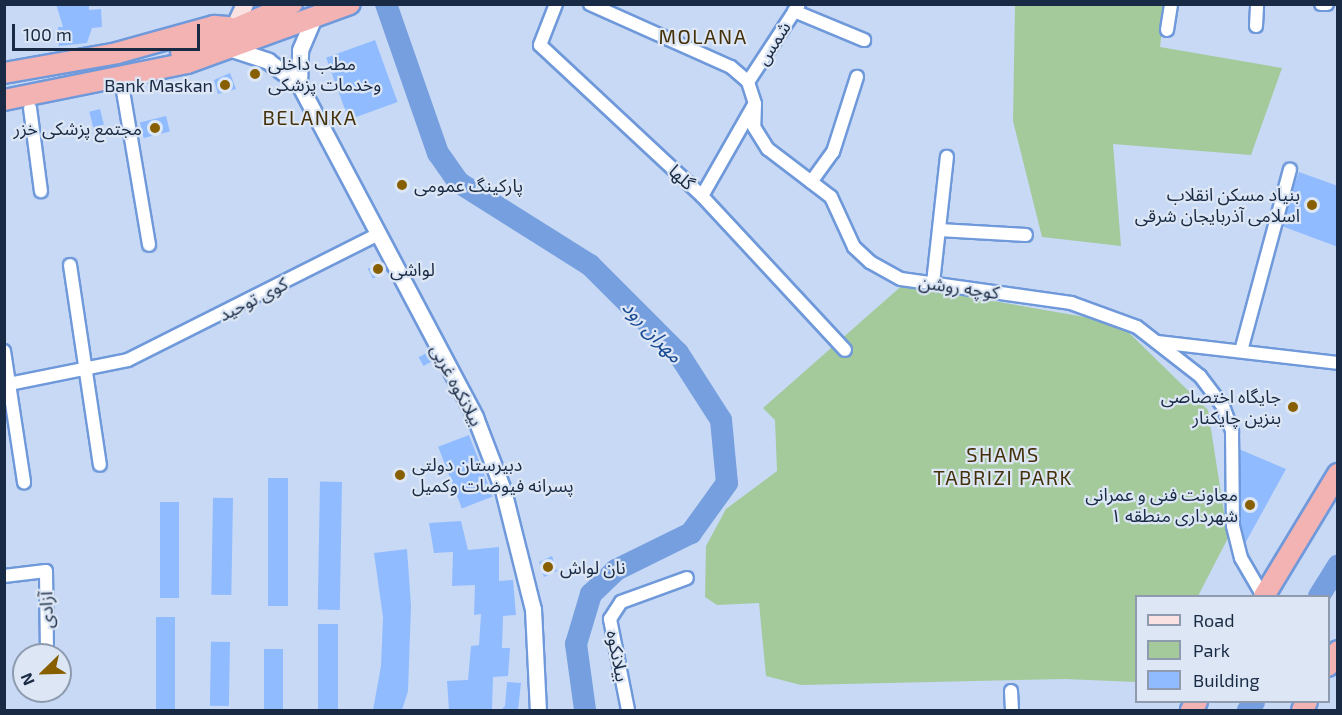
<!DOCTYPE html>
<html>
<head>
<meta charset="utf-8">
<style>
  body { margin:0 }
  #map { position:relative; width:1342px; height:715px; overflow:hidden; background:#c7d9f5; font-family:"Exo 2","Noto Sans Arabic",sans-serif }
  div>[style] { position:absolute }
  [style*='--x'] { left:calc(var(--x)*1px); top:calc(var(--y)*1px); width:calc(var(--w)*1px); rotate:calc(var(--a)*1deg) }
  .green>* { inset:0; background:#a4ca9b }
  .river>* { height:22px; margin:-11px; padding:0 11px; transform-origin:11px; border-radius:11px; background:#769fdf }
  .building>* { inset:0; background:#90bbff; transform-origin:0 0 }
  .roads { filter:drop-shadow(2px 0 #6f99da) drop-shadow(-2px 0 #6f99da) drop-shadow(0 2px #6f99da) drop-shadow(0 -2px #6f99da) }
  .minor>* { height:12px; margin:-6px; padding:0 6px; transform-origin:6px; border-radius:6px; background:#fff }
  .tertiary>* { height:15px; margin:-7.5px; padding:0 7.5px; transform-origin:7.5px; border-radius:7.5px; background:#fff }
  .secondary>* { height:16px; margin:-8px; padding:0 8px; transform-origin:8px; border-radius:8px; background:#fbe2e2 }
  .trunk>* { height:20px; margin:-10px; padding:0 10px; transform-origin:10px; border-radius:10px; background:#f4b3b3 }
  .dots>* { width:16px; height:16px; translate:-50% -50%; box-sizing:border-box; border:3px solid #dce6f4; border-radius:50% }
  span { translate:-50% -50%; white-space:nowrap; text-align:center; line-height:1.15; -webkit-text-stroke:4.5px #dce6f4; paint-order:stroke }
  .street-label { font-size:18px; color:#192a44 }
  .poi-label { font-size:18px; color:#192a44 }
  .left { translate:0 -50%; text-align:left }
  .right { translate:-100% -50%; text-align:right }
  .neighbourhood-label { font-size:20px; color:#443009; letter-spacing:1.5px }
  .water-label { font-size:20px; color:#174894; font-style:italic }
  .frame { position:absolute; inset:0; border:6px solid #192a44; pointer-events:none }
  .legend { position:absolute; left:1135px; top:595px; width:195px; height:108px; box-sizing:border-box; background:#dce6f4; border:2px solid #8e9bae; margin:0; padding:8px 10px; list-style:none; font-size:18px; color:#192a44 }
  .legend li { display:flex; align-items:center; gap:12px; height:30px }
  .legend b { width:30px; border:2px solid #8e9bae }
  .north { position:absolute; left:12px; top:643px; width:60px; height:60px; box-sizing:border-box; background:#dce6f4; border:2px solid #8e9bae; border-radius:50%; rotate:247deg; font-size:16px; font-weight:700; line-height:24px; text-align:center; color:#192a44 }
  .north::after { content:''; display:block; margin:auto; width:21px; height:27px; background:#885f00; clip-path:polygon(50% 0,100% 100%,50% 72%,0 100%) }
  .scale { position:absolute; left:12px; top:24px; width:188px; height:27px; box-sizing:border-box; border:3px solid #192a44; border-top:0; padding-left:8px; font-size:18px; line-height:21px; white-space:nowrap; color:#192a44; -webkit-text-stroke:4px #dce6f4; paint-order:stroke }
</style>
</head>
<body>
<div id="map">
  <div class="green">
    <div style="clip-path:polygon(1015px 5px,1165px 5px,1160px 47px,1282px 68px,1251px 155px,1113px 144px,1121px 246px,1042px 237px,1013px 121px)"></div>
    <div style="clip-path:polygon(906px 282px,959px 295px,1119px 323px,1208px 410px,1228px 538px,1198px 596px,1136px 596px,1136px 682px,1065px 679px,801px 685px,766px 676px,759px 603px,717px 605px,705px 597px,706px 546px,726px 509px,777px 471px,775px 420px,763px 408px)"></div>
  </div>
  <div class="river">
    <div style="--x:386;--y:4;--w:158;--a:70.8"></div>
    <div style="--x:438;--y:153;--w:35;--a:55"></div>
    <div style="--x:458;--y:182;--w:156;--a:32.2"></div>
    <div style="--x:590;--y:265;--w:124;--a:45"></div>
    <div style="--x:678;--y:353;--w:80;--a:57.3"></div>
    <div style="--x:721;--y:420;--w:63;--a:84.6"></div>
    <div style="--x:727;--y:483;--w:62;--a:125.8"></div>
    <div style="--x:691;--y:533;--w:84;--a:153.7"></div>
    <div style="--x:616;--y:570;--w:35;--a:136"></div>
    <div style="--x:591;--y:594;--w:52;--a:106.7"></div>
    <div style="--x:576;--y:644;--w:67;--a:82.2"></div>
    <div style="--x:1319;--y:596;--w:36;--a:-58"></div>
    <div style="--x:1248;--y:710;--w:10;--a:-53"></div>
  </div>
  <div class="building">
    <div style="clip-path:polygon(56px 4px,89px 4px,89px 10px,101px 9px,102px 27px,92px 28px,87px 43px,59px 46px,58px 27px,63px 27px)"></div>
    <div style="left:375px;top:40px;width:66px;height:52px;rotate:70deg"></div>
    <div style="clip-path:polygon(230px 73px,236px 89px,218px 94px,214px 80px)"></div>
    <div style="left:100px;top:109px;width:16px;height:11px;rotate:76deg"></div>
    <div style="left:166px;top:116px;width:16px;height:27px;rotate:76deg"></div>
    <div style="clip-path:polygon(1299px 172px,1338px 186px,1338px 247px,1279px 225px)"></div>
    <div style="left:383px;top:261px;width:11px;height:17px;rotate:63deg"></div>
    <div style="left:430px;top:351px;width:10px;height:13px;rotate:61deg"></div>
    <div style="left:469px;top:435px;width:66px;height:33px;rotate:69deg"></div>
    <div style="clip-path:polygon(1234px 447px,1286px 469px,1242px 549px,1235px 526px)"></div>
    <div style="left:268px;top:478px;width:20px;height:128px"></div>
    <div style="left:342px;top:482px;width:128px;height:22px;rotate:91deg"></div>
    <div style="left:233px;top:498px;width:97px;height:20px;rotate:91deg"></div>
    <div style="left:160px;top:502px;width:19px;height:96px"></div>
    <div style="clip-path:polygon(461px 521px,468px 550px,499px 547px,499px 581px,513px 580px,516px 615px,503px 616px,502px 648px,510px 648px,508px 676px,493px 677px,492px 709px,449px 710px,447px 681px,468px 680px,471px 646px,479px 645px,481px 614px,474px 615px,475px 585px,452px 586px,453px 552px,434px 553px,429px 523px)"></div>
    <div style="clip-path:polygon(407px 549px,411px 606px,408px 691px,402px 710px,373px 710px,381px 666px,383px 617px,374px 553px)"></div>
    <div style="clip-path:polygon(552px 556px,557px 571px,544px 577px,539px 562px)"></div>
    <div style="left:156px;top:617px;width:19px;height:93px"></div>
    <div style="left:318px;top:624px;width:20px;height:86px"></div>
    <div style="left:230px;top:642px;width:64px;height:19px;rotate:91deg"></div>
    <div style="left:264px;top:649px;width:19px;height:61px"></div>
    <div style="clip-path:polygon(507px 682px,521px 683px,518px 710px,501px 710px,505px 706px)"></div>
  </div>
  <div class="roads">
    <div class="minor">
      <div style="--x:556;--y:4;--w:44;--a:111.3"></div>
      <div style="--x:540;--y:45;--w:221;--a:43"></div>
      <div style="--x:702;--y:196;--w:210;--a:47.1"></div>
      <div style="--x:590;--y:4;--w:154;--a:24.1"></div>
      <div style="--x:731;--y:67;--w:23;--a:41"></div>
      <div style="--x:748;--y:82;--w:23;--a:72"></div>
      <div style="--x:755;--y:104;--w:23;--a:92"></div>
      <div style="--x:754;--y:127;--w:26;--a:58"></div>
      <div style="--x:768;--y:149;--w:79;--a:37.3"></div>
      <div style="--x:831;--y:197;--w:55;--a:65.3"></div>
      <div style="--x:854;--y:247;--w:22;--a:43"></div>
      <div style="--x:870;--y:262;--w:35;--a:29"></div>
      <div style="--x:901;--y:279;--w:172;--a:8"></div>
      <div style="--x:1071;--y:303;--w:70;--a:20"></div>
      <div style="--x:1137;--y:327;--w:80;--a:37.9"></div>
      <div style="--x:1200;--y:376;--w:38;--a:53"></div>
      <div style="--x:1223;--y:406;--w:27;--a:70"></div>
      <div style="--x:1232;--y:431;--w:95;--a:89.4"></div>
      <div style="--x:1233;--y:526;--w:33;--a:76"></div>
      <div style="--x:1241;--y:558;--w:44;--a:59.9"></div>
      <div style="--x:1321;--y:4;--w:6;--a:0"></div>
      <div style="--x:794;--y:11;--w:76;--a:22.5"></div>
      <div style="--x:1256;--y:26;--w:22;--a:-87"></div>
      <div style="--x:1167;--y:30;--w:26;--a:-81"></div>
      <div style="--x:748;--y:82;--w:93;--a:-56.8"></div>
      <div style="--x:123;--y:91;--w:156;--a:80.4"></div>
      <div style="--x:30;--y:108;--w:84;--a:82.5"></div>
      <div style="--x:811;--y:182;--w:37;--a:-54"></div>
      <div style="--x:833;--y:152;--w:79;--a:-72.3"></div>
      <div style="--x:702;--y:196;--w:105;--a:-60.3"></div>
      <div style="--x:939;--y:230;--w:87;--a:3.3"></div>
      <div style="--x:70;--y:265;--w:202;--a:81.5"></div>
      <div style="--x:933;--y:283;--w:127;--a:-83.7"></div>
      <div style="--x:1157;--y:342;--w:182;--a:6.6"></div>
      <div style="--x:4;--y:351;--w:133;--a:81.3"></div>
      <div style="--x:1241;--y:351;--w:188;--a:-74.9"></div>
      <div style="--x:4;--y:385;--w:126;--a:-11.4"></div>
      <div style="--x:128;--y:360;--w:278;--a:-26.7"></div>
      <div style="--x:4;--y:576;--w:42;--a:-6.8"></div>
      <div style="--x:46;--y:571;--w:84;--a:89.3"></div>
      <div style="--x:1011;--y:691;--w:19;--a:87"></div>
      <div style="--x:628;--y:710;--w:93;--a:-101.2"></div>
      <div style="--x:610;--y:619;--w:20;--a:-57"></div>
      <div style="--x:621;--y:602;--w:70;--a:-20"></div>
    </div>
    <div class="tertiary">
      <div style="--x:232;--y:49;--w:38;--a:18"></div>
      <div style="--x:268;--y:61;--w:39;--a:37"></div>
      <div style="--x:299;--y:84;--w:377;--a:62.1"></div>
      <div style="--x:475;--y:417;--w:78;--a:69"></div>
      <div style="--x:503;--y:490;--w:123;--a:75.9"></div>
      <div style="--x:533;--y:609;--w:101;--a:87.2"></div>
      <div style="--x:299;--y:84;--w:34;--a:-88"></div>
      <div style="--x:300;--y:50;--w:34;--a:-67"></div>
    </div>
    <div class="secondary">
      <div style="--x:234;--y:28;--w:26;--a:-65"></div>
    </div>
    <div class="trunk">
      <div style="--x:181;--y:52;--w:121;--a:-23.4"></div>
      <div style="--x:4;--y:73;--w:115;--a:-10"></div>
      <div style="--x:117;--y:53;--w:101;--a:-15.6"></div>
      <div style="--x:214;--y:26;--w:14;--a:4"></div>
      <div style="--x:4;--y:100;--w:187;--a:-11.4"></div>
      <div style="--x:187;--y:63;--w:173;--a:-19.9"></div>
      <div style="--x:1264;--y:596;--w:143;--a:-58.8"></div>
      <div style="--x:1328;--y:666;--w:18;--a:-56"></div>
      <div style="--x:1191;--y:710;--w:10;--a:-53"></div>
      <div style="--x:1302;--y:710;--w:9;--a:-58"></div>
    </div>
  </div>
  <div class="dots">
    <div style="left:255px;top:74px;background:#885f00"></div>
    <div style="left:225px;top:85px;background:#885f00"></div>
    <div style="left:155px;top:128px;background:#885f00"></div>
    <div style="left:402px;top:185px;background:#885f00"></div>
    <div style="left:1312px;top:205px;background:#885f00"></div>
    <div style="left:378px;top:269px;background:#885f00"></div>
    <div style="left:1293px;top:407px;background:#885f00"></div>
    <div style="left:400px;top:475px;background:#885f00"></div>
    <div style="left:1250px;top:505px;background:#885f00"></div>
    <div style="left:548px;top:567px;background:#885f00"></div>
  </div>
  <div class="street-label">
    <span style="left:773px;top:43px;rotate:-57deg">شمس</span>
    <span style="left:682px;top:177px;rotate:43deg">گلها</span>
    <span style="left:959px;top:287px;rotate:8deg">کوچه روشن</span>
    <span style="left:253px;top:299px;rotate:-27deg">کوی توحید</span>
    <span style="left:457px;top:385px;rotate:62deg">بیلانکوه غربی</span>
    <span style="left:46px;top:610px;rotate:-91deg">آزادی</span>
    <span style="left:618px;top:656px;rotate:79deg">بیلانکوه</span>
  </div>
  <div class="poi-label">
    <span class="left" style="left:268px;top:74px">مطب داخلی<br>وخدمات پزشکی</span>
    <span class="right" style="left:213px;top:85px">Bank Maskan</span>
    <span class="right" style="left:142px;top:128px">مجتمع پزشکی خزر</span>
    <span class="left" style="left:414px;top:185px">پارکینگ عمومی</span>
    <span class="right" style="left:1300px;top:205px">بنیاد مسکن انقلاب<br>اسلامی آذربایجان شرقی</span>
    <span class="left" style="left:390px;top:269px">لواشی</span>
    <span class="right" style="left:1281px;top:407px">جایگاه اختصاصی<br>بنزین چایکنار</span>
    <span class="left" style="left:412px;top:475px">دبیرستان دولتی<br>پسرانه فیوضات وکمیل</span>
    <span class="right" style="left:1238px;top:505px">معاونت فنی و عمرانی<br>شهرداری منطقه ۱</span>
    <span class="left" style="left:560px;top:567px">نان لواش</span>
  </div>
  <div class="neighbourhood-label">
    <span style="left:703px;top:36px">MOLANA</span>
    <span style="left:310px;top:117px">BELANKA</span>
    <span style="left:1003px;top:466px">SHAMS<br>TABRIZI PARK</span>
  </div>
  <div class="water-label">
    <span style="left:653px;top:331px;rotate:47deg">مهران رود</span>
  </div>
  <div class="frame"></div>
  <ul class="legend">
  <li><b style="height:8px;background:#fbe2e2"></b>Road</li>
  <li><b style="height:16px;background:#a4ca9b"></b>Park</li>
  <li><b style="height:16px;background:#90bbff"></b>Building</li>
  </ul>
  <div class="north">N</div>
  <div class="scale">100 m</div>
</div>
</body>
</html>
